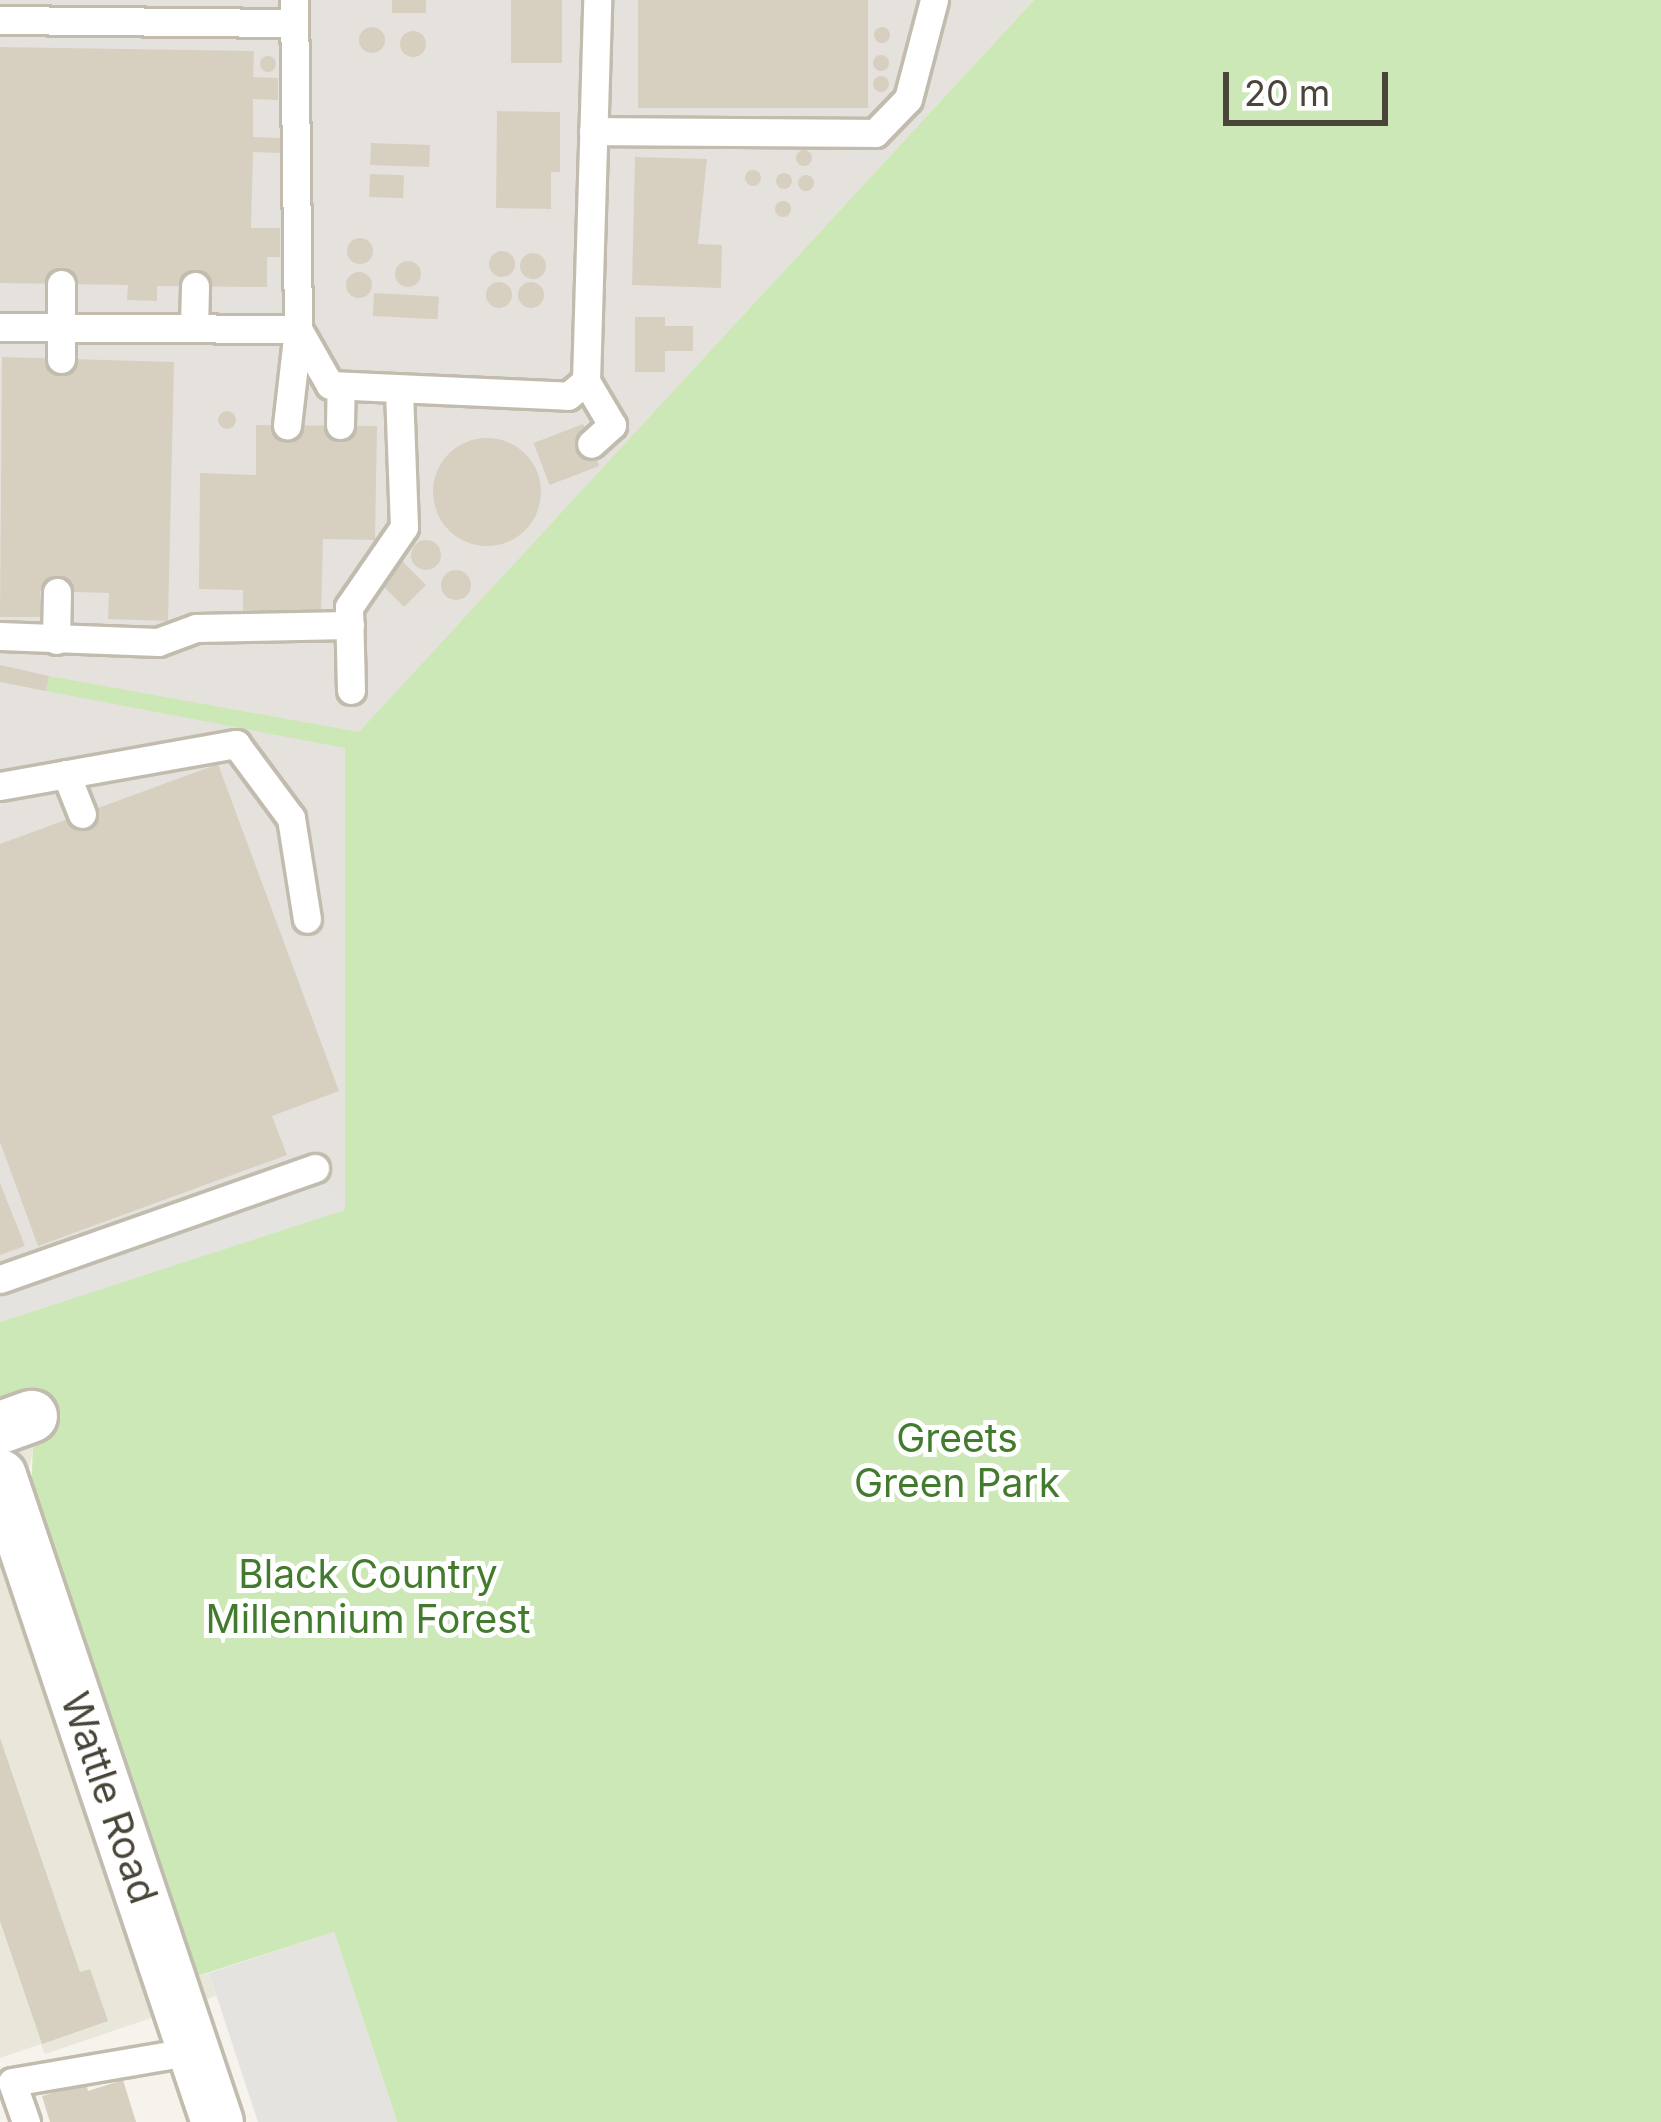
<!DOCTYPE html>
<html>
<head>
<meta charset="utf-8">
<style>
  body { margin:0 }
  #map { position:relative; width:1661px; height:2122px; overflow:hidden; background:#f5f3ec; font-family:Inter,sans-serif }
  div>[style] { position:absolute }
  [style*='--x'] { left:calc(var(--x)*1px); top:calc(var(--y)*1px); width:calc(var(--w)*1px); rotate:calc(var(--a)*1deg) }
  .residential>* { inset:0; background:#e9e6da }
  .industrial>* { inset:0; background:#e5e2dd }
  .green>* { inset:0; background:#cce8b6 }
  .parking>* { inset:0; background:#e4e3df }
  .building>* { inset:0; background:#d7d0c1; transform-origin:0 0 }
  .round { border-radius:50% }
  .roads { filter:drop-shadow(3px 0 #c1bcae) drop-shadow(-3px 0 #c1bcae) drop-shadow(0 3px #c1bcae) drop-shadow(0 -3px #c1bcae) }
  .service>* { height:27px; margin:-13.5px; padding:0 13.5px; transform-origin:13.5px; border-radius:13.5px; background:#fff }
  .minor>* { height:51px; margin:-25.5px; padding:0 25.5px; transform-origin:25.5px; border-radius:25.5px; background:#fff }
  span { translate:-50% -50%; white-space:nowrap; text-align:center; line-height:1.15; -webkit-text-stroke:10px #fff; paint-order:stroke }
  .park-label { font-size:39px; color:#427b2d }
  .street-label { font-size:39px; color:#4a4539 }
  .scale { position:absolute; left:1223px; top:72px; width:165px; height:54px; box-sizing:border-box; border:6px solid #4a4539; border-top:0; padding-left:15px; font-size:36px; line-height:42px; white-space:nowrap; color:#4a4539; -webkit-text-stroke:9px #fff; paint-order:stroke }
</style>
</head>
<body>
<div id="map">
  <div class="residential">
    <div style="clip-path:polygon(37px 1388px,54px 1431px,33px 1449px,28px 1475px,192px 1978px,209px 1973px,216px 1996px,45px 2054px,41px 2044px,0 2058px,0 1401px)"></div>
  </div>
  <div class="industrial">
    <div style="clip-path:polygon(0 0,1034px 0,346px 747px,345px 1210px,0 1322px)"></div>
  </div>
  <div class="green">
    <div style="clip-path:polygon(1034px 0,1661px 0,1661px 2122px,397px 2122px,334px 1932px,191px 1978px,31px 1492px,33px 1448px,54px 1431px,37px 1388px,0 1401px,0 1322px,345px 1209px,345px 748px,46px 691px,49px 676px,359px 732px)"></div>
  </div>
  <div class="parking">
    <div style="clip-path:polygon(315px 1168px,345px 1210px,0 1322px,0 1279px)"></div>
    <div style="clip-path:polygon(334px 1932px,397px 2122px,258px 2122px,209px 1973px)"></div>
  </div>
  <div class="building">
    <div style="left:392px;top:0;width:34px;height:13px"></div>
    <div style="left:511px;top:0;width:51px;height:63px"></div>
    <div style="left:638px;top:0;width:230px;height:108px"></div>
    <div class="round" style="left:874px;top:27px;width:16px;height:16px"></div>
    <div class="round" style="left:359px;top:27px;width:26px;height:26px"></div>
    <div class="round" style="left:400px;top:31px;width:26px;height:26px"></div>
    <div style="clip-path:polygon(0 47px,254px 51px,253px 77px,278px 78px,278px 100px,253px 99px,253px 137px,281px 138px,280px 153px,253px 152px,251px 228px,280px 228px,280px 257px,267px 257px,267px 287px,157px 286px,157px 301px,127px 300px,128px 285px,0 283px)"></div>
    <div class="round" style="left:873px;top:55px;width:16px;height:16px"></div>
    <div class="round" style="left:260px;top:56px;width:16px;height:16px"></div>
    <div class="round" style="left:873px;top:76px;width:16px;height:16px"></div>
    <div style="clip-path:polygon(497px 111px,560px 112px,560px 172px,551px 172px,551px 209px,496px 208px)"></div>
    <div style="left:371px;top:143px;width:59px;height:22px;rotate:2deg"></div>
    <div class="round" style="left:796px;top:150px;width:16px;height:16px"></div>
    <div style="clip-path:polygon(635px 157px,707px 159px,698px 244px,722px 245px,721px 288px,632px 285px)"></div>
    <div class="round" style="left:745px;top:170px;width:16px;height:16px"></div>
    <div class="round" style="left:776px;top:173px;width:16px;height:16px"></div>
    <div style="left:370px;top:174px;width:34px;height:23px;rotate:2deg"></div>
    <div class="round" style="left:798px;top:175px;width:16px;height:16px"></div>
    <div class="round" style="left:775px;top:201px;width:16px;height:16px"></div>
    <div class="round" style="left:347px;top:238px;width:26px;height:26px"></div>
    <div class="round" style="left:489px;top:251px;width:26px;height:26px"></div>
    <div class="round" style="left:520px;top:253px;width:26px;height:26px"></div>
    <div class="round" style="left:395px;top:261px;width:26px;height:26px"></div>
    <div class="round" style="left:346px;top:272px;width:26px;height:26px"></div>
    <div class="round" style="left:486px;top:282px;width:26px;height:26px"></div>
    <div class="round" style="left:518px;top:282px;width:26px;height:26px"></div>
    <div style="left:374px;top:293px;width:65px;height:23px;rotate:3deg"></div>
    <div style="clip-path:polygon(635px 317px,665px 317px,665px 326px,693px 326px,693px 351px,665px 351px,665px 372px,635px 372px)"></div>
    <div style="clip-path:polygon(2px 357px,174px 362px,168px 621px,108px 619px,109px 593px,40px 591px,40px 617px,0 617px)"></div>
    <div class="round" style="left:218px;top:411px;width:18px;height:18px"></div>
    <div style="left:583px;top:424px;width:45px;height:53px;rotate:69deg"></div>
    <div style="clip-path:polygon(256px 425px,377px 426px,375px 540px,323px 539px,321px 614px,243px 613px,243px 590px,199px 589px,200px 473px,256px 475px)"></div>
    <div class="round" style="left:433px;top:438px;width:108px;height:108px"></div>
    <div class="round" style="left:411px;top:540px;width:30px;height:30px"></div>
    <div style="left:402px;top:561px;width:34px;height:31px;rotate:45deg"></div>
    <div class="round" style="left:441px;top:570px;width:30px;height:30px"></div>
    <div style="clip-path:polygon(0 665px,49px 676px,46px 691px,0 682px)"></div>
    <div style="clip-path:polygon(218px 764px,339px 1091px,272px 1116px,287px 1155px,38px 1246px,0 1142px,0 844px)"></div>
    <div style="clip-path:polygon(0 1183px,25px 1246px,0 1255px)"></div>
    <div style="clip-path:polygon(0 1738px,80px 1972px,90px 1969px,108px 2021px,42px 2044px,0 1921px)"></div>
    <div style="clip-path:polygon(123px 2080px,136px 2122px,50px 2122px,42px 2096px,86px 2083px,88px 2091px)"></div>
  </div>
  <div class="roads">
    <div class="service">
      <div style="--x:294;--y:0;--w:329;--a:89.3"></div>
      <div style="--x:298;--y:329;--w:64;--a:60.3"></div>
      <div style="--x:330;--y:385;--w:238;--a:2.6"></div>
      <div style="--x:568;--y:396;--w:23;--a:-40"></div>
      <div style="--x:586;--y:381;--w:381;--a:-88.3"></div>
      <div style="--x:0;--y:20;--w:294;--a:0.6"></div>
      <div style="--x:593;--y:131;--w:282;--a:0.4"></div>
      <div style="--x:875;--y:133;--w:47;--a:-45.9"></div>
      <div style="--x:908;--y:99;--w:102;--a:-75.3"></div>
      <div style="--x:0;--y:327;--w:298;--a:0.4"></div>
      <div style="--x:298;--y:329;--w:97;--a:96.5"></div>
      <div style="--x:194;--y:328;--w:42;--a:-88.6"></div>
      <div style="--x:61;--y:359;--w:75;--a:-90"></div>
      <div style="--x:586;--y:381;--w:51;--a:59.4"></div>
      <div style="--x:612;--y:425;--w:28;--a:138"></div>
      <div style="--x:340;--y:425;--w:39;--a:-89"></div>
      <div style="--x:0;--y:636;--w:158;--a:2.2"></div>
      <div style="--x:158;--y:642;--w:40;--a:-20.2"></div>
      <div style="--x:196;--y:628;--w:154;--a:-1.1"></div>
      <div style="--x:56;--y:640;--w:48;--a:-88.8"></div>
      <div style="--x:351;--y:690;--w:83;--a:-91.4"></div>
      <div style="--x:349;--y:607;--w:97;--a:-55.5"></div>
      <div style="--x:404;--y:527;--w:138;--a:-92.1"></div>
      <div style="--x:66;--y:774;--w:43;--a:68.2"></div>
      <div style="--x:0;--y:786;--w:240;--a:-10.1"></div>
      <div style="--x:236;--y:744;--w:92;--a:53.4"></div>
      <div style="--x:291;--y:818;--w:102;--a:81"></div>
      <div style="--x:0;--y:1279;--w:334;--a:-19.4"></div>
      <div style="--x:26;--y:2122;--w:42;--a:-109.3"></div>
      <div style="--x:12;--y:2082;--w:184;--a:-9.7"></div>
    </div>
    <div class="minor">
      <div style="--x:0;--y:1427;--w:33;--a:-20"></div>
      <div style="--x:0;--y:1475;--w:682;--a:71.46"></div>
    </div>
  </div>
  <div class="park-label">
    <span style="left:957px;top:1461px">Greets<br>Green Park</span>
    <span style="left:368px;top:1597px">Black Country<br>Millennium Forest</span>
  </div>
  <div class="street-label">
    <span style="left:109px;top:1798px;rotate:71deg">Wattle Road</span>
  </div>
  <div class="scale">20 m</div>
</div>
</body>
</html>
